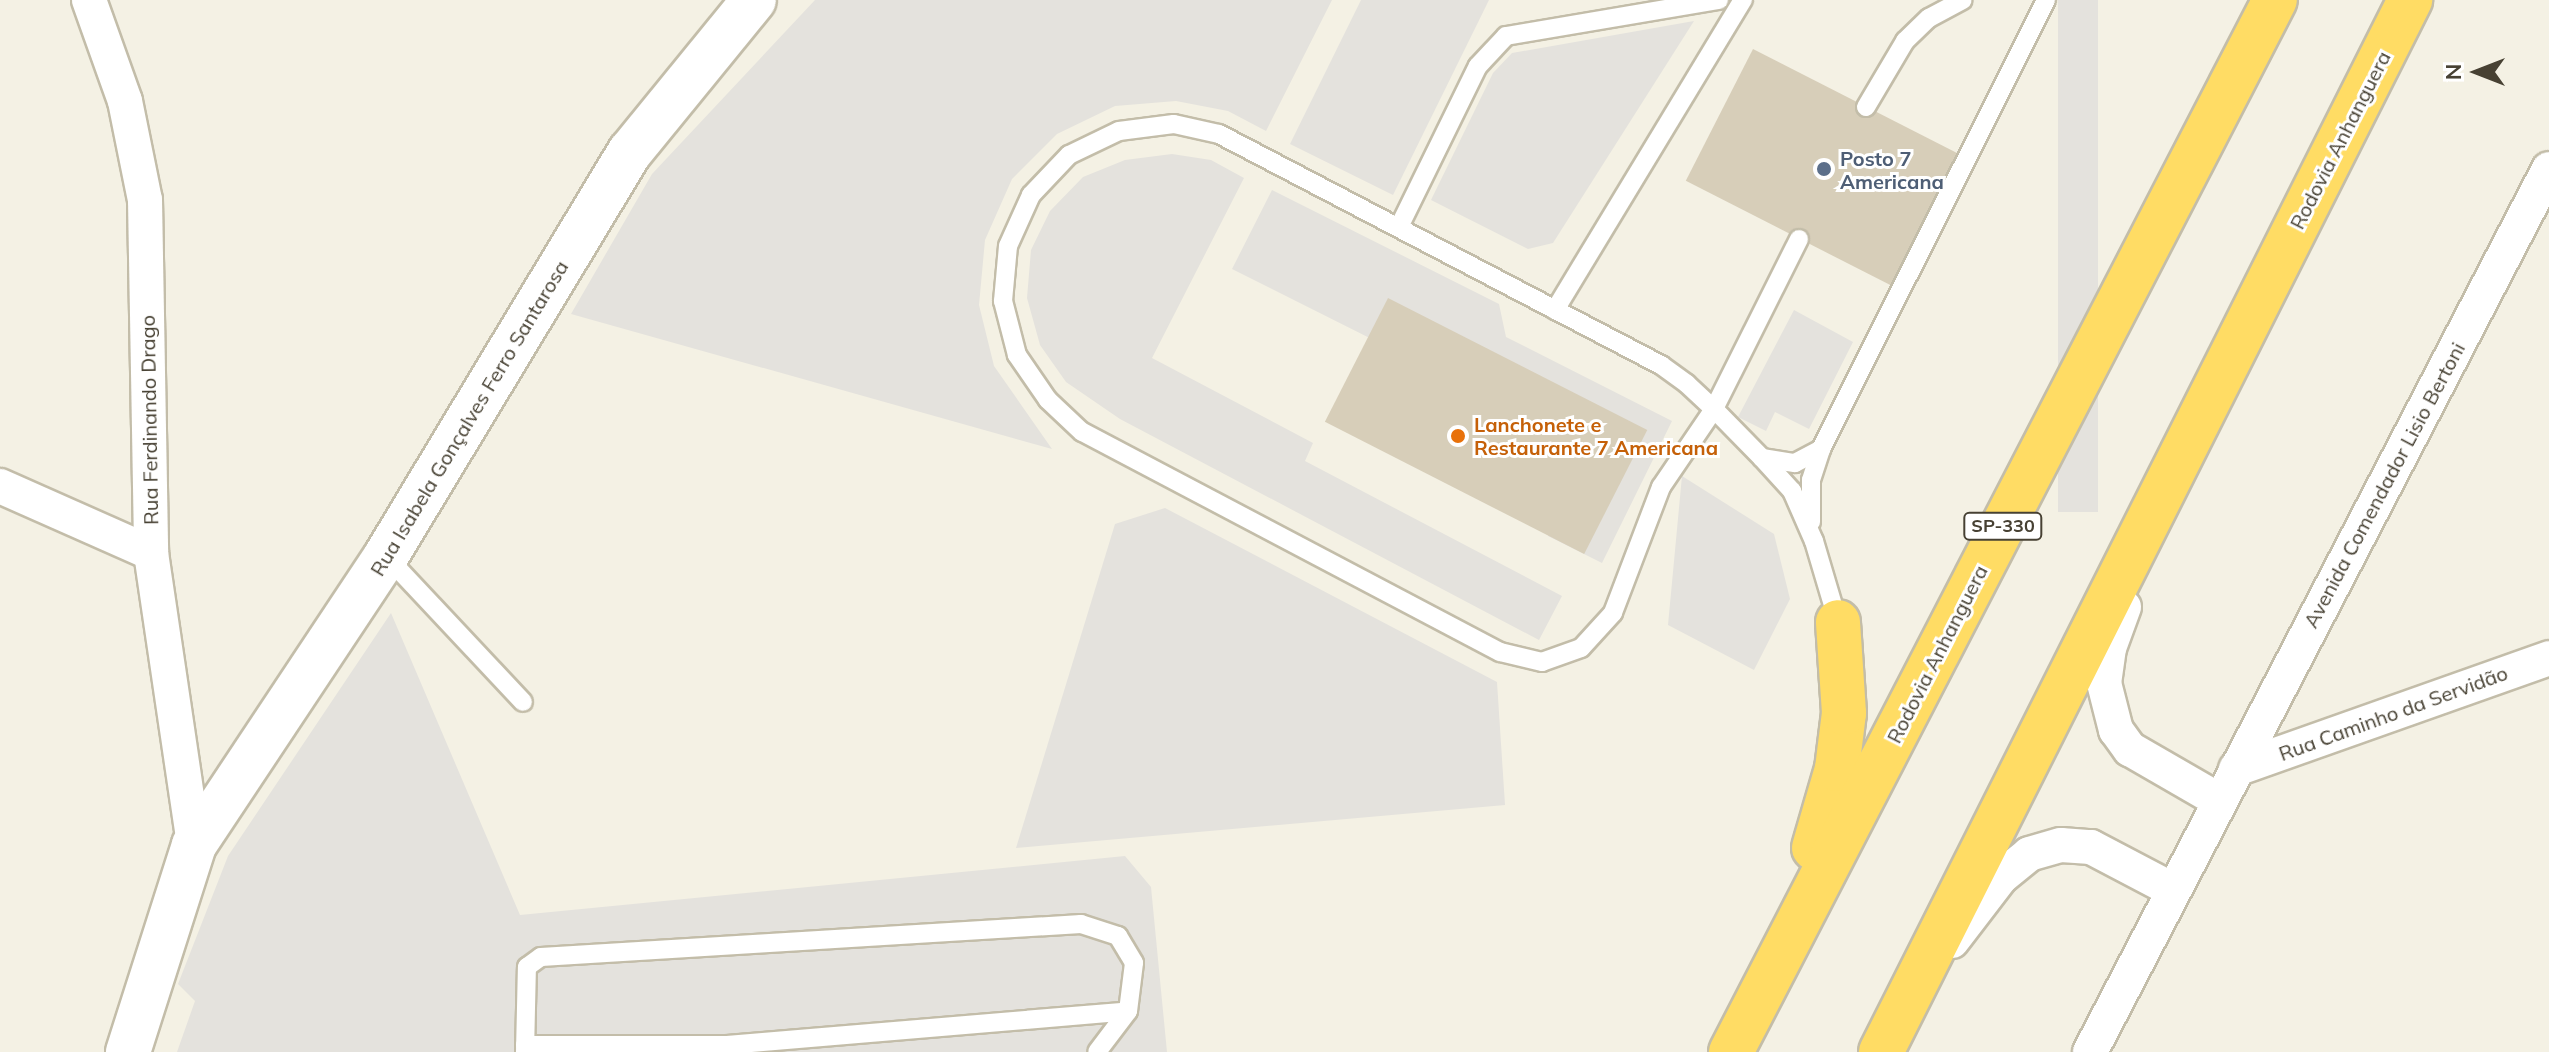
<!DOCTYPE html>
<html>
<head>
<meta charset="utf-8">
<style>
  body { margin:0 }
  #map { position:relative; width:2549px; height:1052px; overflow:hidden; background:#f4f1e4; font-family:Mulish,sans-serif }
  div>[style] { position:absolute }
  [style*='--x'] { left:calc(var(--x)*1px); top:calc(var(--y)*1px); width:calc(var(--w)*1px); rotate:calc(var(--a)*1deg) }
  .parking>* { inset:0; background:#e4e2dd; transform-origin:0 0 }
  .building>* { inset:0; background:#d7ceb9; transform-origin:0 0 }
  .roads { filter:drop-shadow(2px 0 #c3bda9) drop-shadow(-2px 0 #c3bda9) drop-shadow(0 2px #c3bda9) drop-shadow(0 -2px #c3bda9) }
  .service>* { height:18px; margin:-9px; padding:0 9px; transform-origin:9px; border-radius:9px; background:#fff }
  .minor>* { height:34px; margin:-17px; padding:0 17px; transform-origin:17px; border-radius:17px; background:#fff }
  .tertiary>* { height:44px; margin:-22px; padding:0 22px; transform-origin:22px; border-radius:22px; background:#fff }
  .motorway>* { height:44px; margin:-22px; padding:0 22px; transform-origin:22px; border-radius:22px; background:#ffdc64 }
  .dots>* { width:22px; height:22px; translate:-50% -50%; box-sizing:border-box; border:4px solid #fff; border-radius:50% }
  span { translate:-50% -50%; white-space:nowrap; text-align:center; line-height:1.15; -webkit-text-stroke:6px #fff; paint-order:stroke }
  .shield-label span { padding:2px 6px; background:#fff; border:2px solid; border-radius:6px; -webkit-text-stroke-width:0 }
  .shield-label { font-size:18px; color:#474133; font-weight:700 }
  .street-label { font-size:20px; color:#474133 }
  .service-label { font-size:20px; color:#4e5e75; font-weight:700 }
  .left { translate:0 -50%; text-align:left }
  .food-label { font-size:20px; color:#c56008; font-weight:700 }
  .north { position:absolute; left:2437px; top:32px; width:80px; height:80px; -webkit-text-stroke:6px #fff; paint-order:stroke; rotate:270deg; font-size:22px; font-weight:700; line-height:32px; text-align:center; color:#474133 }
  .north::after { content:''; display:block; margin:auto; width:28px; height:36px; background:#474133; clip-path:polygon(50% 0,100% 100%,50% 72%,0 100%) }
</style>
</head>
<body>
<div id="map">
  <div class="parking">
    <div style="clip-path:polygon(815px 0,1332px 0,1266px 131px,1228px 111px,1176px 101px,1115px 106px,1057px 134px,1012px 179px,985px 240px,979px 305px,994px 366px,1052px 449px,571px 314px,652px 174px)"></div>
    <div style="clip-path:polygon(1361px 0,1489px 0,1393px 195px,1290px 144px)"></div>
    <div style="left:2058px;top:0;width:40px;height:512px"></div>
    <div style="clip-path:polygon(1694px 21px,1553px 243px,1528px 249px,1431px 200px,1493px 73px,1512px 53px)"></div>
    <div style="clip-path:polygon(1172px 154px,1211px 160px,1244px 178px,1152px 358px,1313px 443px,1305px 461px,1562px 596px,1539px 640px,1120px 419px,1066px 382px,1040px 345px,1027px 298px,1031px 250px,1050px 211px,1083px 177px,1125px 160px)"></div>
    <div style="clip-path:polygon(1272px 190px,1499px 304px,1506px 337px,1672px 421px,1602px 563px,1548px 536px,1591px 449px,1232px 269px)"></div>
    <div style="clip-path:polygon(1794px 310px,1853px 342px,1809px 429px,1775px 412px,1766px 431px,1738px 417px)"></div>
    <div style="clip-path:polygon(1682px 476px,1774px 534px,1790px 599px,1754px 670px,1668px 625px)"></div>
    <div style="clip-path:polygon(1165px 508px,1497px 682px,1505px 805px,1016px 848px,1115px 524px)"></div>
    <div style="clip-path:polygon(391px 613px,520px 915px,1125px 856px,1151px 887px,1167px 1052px,177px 1052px,195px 1001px,178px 984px,228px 856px)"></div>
  </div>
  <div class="building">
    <div style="left:1753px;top:49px;width:235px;height:148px;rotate:27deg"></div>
    <div style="left:1388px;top:298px;width:291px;height:139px;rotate:27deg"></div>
  </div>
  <div class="roads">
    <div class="service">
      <div style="--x:1866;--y:107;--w:77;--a:-59.4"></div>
      <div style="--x:1905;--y:41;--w:33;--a:-44"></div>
      <div style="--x:1929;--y:18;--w:38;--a:-28"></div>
      <div style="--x:1399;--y:227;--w:179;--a:-63.9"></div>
      <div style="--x:1478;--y:66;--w:41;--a:-47"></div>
      <div style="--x:1506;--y:36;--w:216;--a:-9.6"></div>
      <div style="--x:1799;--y:239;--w:190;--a:116.6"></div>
      <div style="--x:1714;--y:409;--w:94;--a:124.2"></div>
      <div style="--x:1661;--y:487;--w:135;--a:110.9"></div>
      <div style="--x:1613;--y:613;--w:47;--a:132.4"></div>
      <div style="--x:1581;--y:648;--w:41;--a:160.3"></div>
      <div style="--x:1542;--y:662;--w:43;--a:-166.6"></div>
      <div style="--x:1500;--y:652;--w:472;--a:-152.2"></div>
      <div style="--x:1082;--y:432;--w:47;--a:-136.7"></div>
      <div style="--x:1048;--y:400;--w:55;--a:-124.6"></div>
      <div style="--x:1017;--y:355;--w:56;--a:-104.5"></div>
      <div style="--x:1003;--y:301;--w:55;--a:-84.8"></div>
      <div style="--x:1008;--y:246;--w:56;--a:-65.7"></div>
      <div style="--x:1031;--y:195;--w:55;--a:-46.5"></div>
      <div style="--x:1069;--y:155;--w:55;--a:-25.6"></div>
      <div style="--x:1119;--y:131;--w:55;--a:-7.3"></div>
      <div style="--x:1174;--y:124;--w:46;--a:12.5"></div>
      <div style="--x:1219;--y:134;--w:499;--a:27.6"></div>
      <div style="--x:1661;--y:365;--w:32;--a:36"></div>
      <div style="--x:1687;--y:384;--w:37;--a:43"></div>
      <div style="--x:1714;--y:409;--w:69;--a:45.6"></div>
      <div style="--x:1762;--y:458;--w:45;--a:47.7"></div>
      <div style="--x:1792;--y:491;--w:55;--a:66.3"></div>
      <div style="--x:1814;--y:541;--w:84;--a:73.5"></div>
      <div style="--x:1555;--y:310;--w:363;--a:-58.8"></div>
      <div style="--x:1762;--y:458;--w:33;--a:9"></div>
      <div style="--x:1795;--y:463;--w:30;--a:-28"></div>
      <div style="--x:1811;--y:522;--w:42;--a:-90"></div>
      <div style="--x:1811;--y:480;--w:33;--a:-72"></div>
      <div style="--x:1821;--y:449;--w:502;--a:-63.38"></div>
      <div style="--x:386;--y:556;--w:200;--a:46.8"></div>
      <div style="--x:525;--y:1045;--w:202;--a:0"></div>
      <div style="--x:727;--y:1045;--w:402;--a:-4.8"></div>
      <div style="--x:525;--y:1052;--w:85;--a:-88.7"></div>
      <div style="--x:527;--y:967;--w:17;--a:-36"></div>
      <div style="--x:541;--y:957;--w:541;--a:-3.5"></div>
      <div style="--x:1081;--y:924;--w:39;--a:18"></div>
      <div style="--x:1118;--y:936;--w:31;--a:59"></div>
      <div style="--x:1134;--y:963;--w:48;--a:97.1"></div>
      <div style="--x:1128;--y:1011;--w:51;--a:127.1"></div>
    </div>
    <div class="minor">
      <div style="--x:89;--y:0;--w:107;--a:70.4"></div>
      <div style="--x:125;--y:101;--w:101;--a:78.6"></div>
      <div style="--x:145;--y:200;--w:353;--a:89"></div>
      <div style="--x:151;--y:553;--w:295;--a:81.6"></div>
      <div style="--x:0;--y:486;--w:165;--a:23.9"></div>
      <div style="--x:2124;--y:607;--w:44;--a:110.1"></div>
      <div style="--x:2109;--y:648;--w:35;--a:98"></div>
      <div style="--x:2104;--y:683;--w:49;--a:75.7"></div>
      <div style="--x:2116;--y:730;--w:24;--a:54"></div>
      <div style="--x:2130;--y:749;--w:104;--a:30"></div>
      <div style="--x:2236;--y:769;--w:332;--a:-19.5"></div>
      <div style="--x:1952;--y:941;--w:81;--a:-52.6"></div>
      <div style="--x:2001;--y:877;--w:36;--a:-39"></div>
      <div style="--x:2029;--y:854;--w:33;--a:-16"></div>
      <div style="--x:2061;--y:845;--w:30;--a:4"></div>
      <div style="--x:2091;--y:847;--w:93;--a:27.7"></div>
      <div style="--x:2090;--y:1052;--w:995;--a:-62.53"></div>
    </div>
    <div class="tertiary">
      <div style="--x:128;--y:1052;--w:217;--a:-72.3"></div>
      <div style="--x:194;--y:845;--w:347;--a:-56.4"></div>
      <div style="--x:386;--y:556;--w:472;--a:-58.9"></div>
      <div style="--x:630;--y:152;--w:196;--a:-50.8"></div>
    </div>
    <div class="motorway">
      <div style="--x:1814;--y:848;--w:82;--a:-73.8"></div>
      <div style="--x:1837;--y:769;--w:56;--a:-82.9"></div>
      <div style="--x:1844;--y:713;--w:91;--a:-93.8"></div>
      <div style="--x:1731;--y:1052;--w:1184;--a:-62.66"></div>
      <div style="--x:1881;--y:1052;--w:1178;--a:-63.3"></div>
    </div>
  </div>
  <div class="dots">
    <div style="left:1824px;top:169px;background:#5c6f8a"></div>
    <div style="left:1458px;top:436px;background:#e8710a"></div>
  </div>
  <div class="shield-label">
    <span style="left:2003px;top:526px">SP-330</span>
  </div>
  <div class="street-label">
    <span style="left:2340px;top:140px;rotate:-63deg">Rodovia Anhanguera</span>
    <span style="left:469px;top:418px;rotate:-59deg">Rua Isabela Gonçalves Ferro Santarosa</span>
    <span style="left:149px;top:420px;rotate:-91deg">Rua Ferdinando Drago</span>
    <span style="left:2384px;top:485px;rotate:-62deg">Avenida Comendador Lisio Bertoni</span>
    <span style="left:1937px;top:654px;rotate:-63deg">Rodovia Anhanguera</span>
    <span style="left:2393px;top:713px;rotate:-20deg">Rua Caminho da Servidão</span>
  </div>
  <div class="service-label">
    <span class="left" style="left:1840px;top:170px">Posto 7<br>Americana</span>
  </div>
  <div class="food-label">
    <span class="left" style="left:1474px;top:436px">Lanchonete e<br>Restaurante 7 Americana</span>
  </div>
  <div class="north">N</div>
</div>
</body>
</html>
